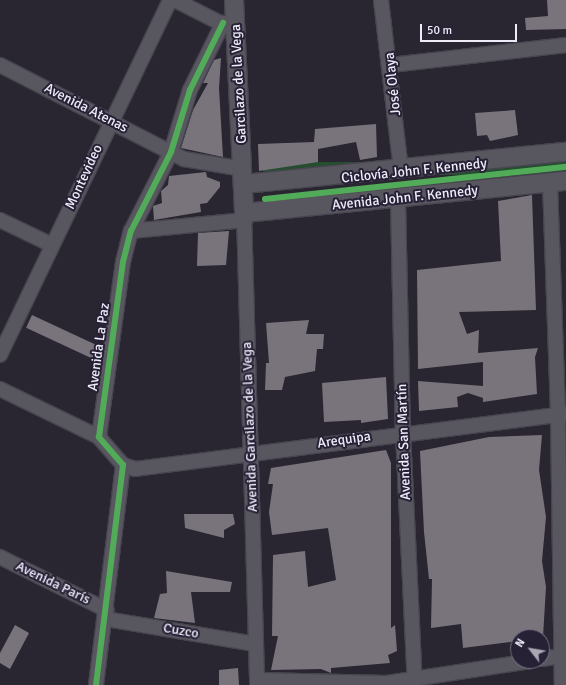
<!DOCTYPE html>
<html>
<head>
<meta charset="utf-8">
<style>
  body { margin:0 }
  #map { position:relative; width:566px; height:685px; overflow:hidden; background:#292631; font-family:Signika,sans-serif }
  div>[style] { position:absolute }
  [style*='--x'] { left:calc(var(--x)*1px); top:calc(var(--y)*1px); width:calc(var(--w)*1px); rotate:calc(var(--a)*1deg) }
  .green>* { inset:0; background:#254e31; transform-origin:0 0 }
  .building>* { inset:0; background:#79737c; transform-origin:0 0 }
  .roads { filter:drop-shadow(1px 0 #46444e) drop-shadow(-1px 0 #46444e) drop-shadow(0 1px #46444e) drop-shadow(0 -1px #46444e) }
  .minor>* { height:14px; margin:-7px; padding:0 7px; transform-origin:7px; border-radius:7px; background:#58565f }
  .tertiary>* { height:18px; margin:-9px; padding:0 9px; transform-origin:9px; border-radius:9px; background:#58565f }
  .cycleway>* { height:6px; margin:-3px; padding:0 3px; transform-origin:3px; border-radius:3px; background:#51ab58 }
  span { translate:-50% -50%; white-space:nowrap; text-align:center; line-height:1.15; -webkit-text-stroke:4px #272136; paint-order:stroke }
  .street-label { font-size:14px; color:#efecfa }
  .north { position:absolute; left:510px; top:629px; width:40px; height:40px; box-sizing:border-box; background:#272136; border:1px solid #777284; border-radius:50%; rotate:301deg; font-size:11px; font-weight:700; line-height:16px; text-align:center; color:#efecfa }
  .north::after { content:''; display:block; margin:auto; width:14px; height:18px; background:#aaa7b4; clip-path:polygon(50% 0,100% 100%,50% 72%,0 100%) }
  .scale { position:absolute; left:420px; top:24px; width:97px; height:18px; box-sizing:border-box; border:2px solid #efecfa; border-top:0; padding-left:5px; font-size:12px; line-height:14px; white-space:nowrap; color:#efecfa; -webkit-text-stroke:3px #272136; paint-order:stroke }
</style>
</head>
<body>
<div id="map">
  <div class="green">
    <div style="left:566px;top:162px;width:13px;height:303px;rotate:90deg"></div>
  </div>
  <div class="building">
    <div style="clip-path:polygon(547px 0,566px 0,566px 29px,526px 30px,525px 18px,548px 16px)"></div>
    <div style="clip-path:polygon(221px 58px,219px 88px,223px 157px,181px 148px,193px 110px,208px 83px,203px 83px,214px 60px)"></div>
    <div style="clip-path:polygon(515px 110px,518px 135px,490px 141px,487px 135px,477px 136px,475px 113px)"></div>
    <div style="clip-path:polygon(376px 124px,377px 157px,360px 160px,356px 142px,318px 149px,318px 162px,259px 171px,258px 144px,314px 142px,315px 129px)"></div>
    <div style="clip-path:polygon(206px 172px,207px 177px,220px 182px,220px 187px,207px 203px,200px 204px,201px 212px,154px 220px,153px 206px,162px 203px,161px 191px,168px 185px,169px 176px)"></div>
    <div style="clip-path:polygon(532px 195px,536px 310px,459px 312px,467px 334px,479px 330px,478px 353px,538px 348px,535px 357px,537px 394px,483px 402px,483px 398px,468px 393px,457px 397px,458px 407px,419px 411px,418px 381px,483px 386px,483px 362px,418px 369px,417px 270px,501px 261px,498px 201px)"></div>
    <div style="clip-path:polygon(229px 231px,226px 265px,197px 266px,198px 233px)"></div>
    <div style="left:32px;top:315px;width:77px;height:14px;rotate:25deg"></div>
    <div style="clip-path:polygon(309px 320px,306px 334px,324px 334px,323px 349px,317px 349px,315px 371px,285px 377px,282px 390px,265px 390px,266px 363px,269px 363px,266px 323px)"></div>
    <div style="clip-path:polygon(386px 377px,388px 419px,361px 423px,361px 420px,324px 422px,322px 383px)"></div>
    <div style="clip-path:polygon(542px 435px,539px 470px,546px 517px,542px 561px,546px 587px,543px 637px,518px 637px,518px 641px,463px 648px,461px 624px,431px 628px,432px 579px,429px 579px,424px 532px,420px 451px,489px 437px)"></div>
    <div style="clip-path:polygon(386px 450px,391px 463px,391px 628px,395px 625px,397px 651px,388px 655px,390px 663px,331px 668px,331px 673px,321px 669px,271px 670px,278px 636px,272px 636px,273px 555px,305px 551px,308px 587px,336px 580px,328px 528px,272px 535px,269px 512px,273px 484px,268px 484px,271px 468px)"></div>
    <div style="clip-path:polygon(184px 514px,233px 514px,235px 524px,224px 530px,224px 538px,185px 528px)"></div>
    <div style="clip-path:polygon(166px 571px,232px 582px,230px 592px,191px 592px,195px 623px,154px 618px,160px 594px,167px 593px)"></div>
    <div style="clip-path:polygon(15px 625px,29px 633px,10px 669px,0 663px,0 653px)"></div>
    <div style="clip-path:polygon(238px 668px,239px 685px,219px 685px,219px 670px)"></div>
  </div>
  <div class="roads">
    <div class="minor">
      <div style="--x:175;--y:0;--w:62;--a:27"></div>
      <div style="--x:381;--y:0;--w:170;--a:83.3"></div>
      <div style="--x:0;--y:65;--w:207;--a:27.1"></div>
      <div style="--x:184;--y:159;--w:60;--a:9.6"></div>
      <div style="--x:391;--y:65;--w:176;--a:-6.5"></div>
      <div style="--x:550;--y:183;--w:232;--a:88"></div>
      <div style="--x:558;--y:415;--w:270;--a:89.2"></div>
      <div style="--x:398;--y:199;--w:234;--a:88.8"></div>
      <div style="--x:403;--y:433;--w:252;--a:87.3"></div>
      <div style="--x:244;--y:213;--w:472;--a:88.4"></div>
      <div style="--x:0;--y:220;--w:58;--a:25.7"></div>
      <div style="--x:131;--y:231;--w:115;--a:-5.5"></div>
      <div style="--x:0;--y:355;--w:394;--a:-64.4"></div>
      <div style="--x:0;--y:389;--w:110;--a:25.9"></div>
      <div style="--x:123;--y:465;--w:13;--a:18"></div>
      <div style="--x:135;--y:469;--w:434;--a:-7.3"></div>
      <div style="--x:0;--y:557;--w:119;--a:26.4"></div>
      <div style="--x:106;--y:619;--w:152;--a:9.5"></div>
      <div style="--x:542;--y:659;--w:24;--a:-9"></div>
      <div style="--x:257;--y:680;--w:130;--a:1.3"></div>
      <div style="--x:387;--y:683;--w:145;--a:-8.7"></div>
      <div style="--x:96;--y:685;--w:222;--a:-83"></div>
      <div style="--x:123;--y:465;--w:37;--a:-131"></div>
      <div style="--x:99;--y:437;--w:177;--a:-82.2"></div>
      <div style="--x:123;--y:262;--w:32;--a:-76"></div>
      <div style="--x:131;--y:231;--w:89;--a:-63.1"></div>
      <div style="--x:171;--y:152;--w:65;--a:-73"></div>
      <div style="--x:190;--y:90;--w:75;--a:-63.8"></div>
    </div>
    <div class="tertiary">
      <div style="--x:234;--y:0;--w:213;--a:87.3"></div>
      <div style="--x:244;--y:213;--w:324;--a:-5.7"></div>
      <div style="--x:244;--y:184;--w:324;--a:-5.7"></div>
    </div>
  </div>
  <div class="cycleway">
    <div style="--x:265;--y:199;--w:303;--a:-6.1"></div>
    <div style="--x:96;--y:685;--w:222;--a:-83"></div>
    <div style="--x:123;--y:465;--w:37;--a:-131"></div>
    <div style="--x:99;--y:437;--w:177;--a:-82.2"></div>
    <div style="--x:123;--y:262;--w:32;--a:-76"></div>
    <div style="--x:131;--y:231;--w:89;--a:-63.1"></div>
    <div style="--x:171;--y:152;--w:65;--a:-73"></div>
    <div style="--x:190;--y:90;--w:75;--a:-63.8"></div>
  </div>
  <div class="street-label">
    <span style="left:239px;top:84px;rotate:-93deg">Garcilazo de la Vega</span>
    <span style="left:393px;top:84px;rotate:-96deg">José Olaya</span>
    <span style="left:86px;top:108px;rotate:27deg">Avenida Atenas</span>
    <span style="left:414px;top:171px;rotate:-6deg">Ciclovía John F. Kennedy</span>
    <span style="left:84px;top:177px;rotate:-65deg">Montevideo</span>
    <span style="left:405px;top:198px;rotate:-6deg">Avenida John F. Kennedy</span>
    <span style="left:99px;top:347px;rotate:-82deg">Avenida La Paz</span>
    <span style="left:250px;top:427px;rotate:-92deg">Avenida Garcilazo de la Vega</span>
    <span style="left:344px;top:440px;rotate:-8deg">Arequipa</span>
    <span style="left:404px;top:442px;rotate:-92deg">Avenida San Martín</span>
    <span style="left:53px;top:583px;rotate:26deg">Avenida París</span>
    <span style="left:181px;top:631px;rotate:10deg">Cuzco</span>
  </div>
  <div class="north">N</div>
  <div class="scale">50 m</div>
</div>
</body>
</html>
